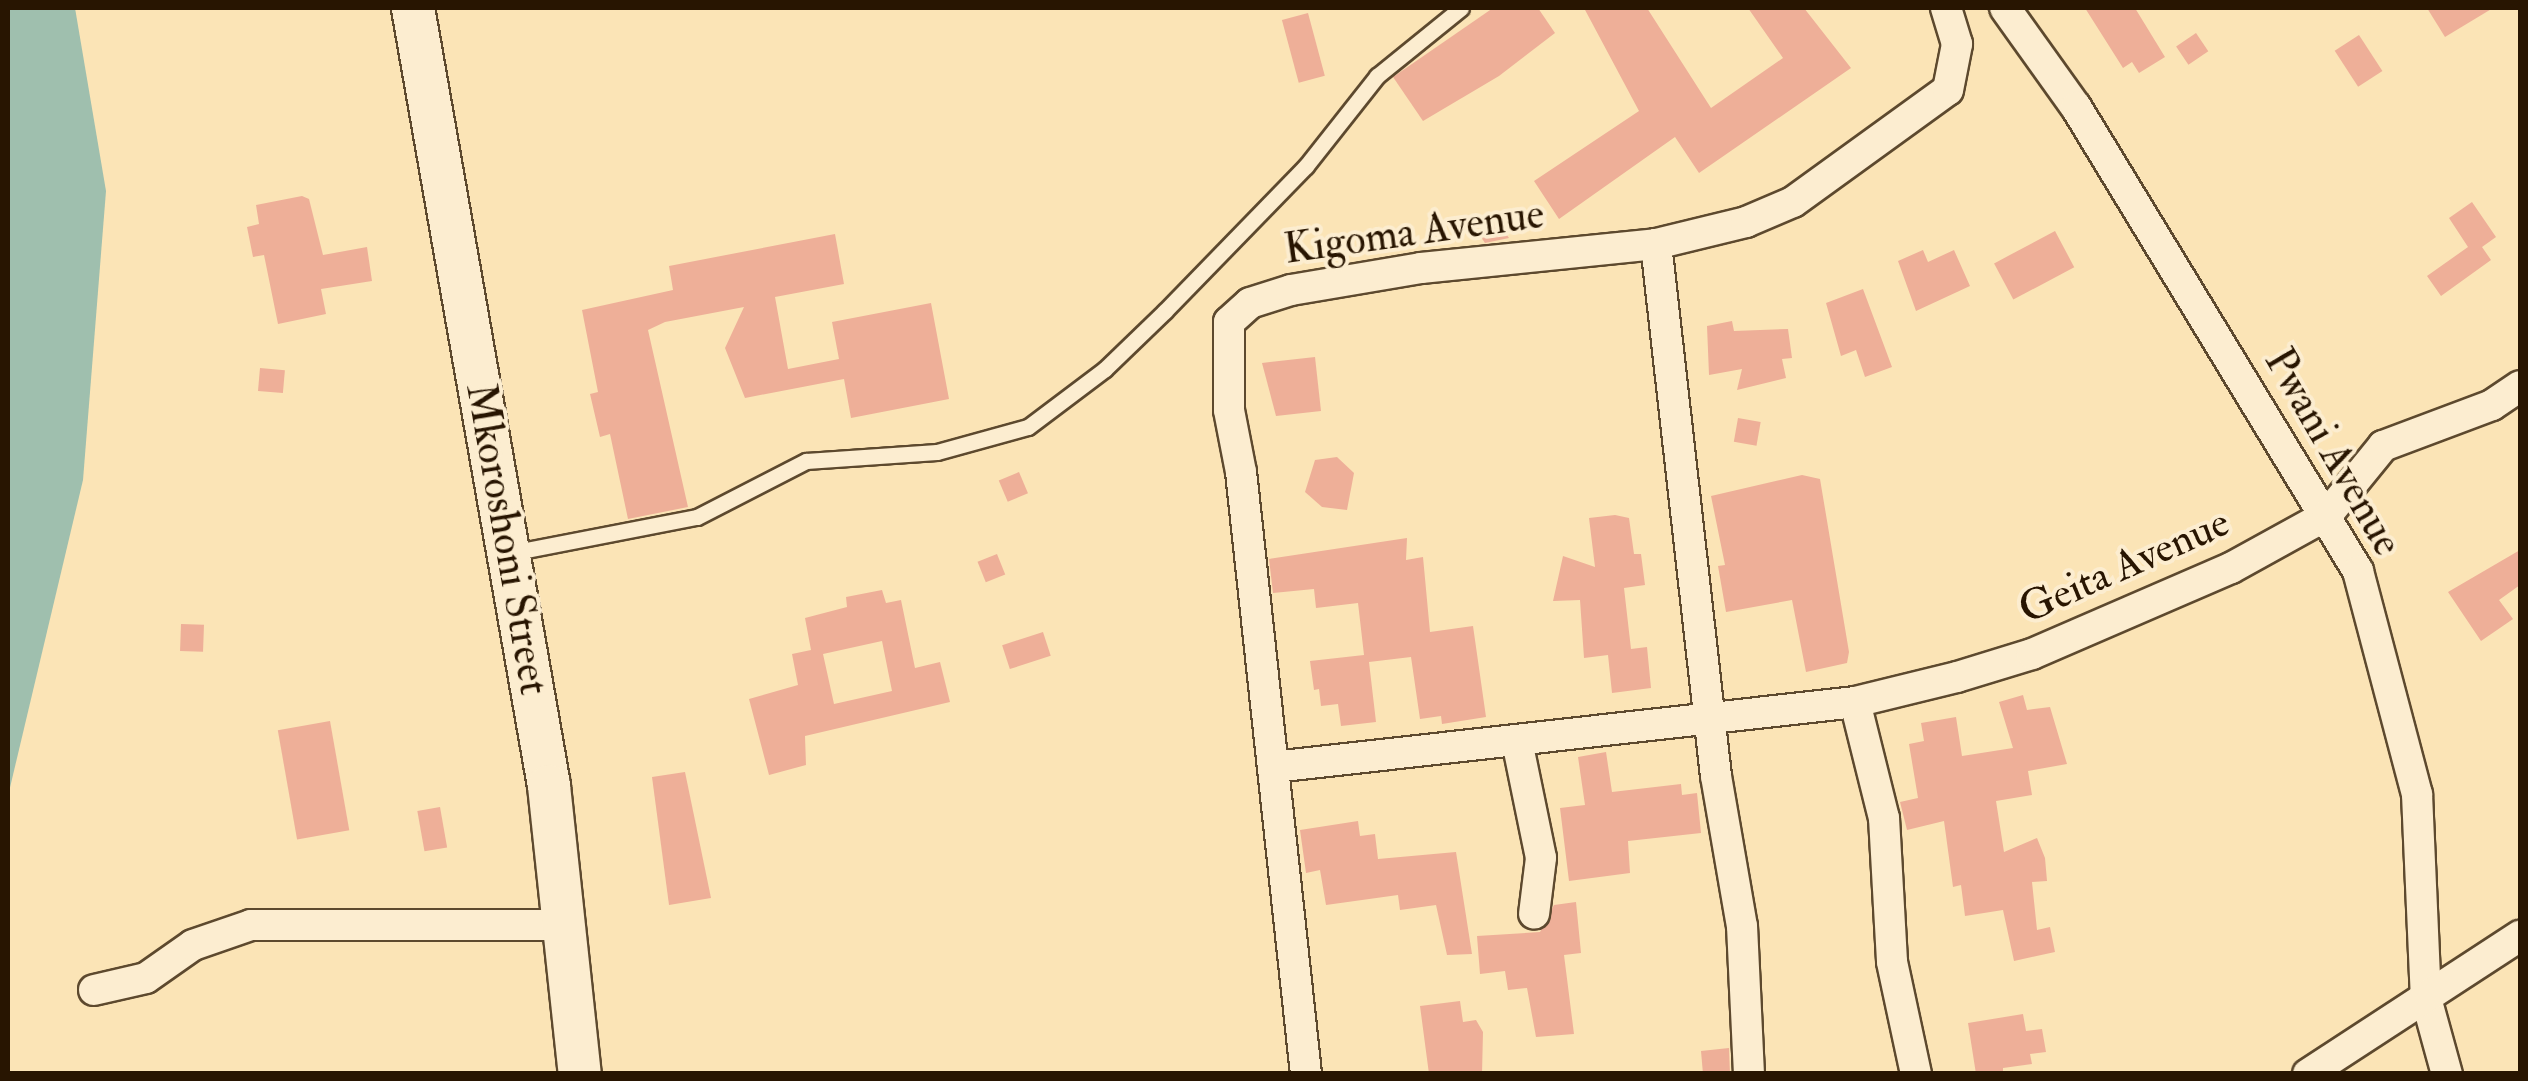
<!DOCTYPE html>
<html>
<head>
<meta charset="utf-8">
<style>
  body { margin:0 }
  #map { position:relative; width:2528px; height:1081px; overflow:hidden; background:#fbe4b6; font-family:"IM FELL Double Pica",serif }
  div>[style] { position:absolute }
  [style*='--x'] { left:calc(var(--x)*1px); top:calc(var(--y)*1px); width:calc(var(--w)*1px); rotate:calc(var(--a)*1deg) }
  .water>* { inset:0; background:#9fbfae }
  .building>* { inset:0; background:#eeaf98; transform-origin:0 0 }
  .roads { filter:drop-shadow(2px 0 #5d492e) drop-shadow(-2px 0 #5d492e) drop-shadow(0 2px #5d492e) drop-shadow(0 -2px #5d492e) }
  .lane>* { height:15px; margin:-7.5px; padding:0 7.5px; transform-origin:7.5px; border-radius:7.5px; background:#fcedd0 }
  .street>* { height:30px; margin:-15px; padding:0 15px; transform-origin:15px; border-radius:15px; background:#fcedd0 }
  .secondary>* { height:42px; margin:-21px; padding:0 21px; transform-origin:21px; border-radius:21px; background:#fcedd0 }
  span { translate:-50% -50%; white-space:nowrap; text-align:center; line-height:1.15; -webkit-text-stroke:8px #fcedd0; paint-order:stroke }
  .street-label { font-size:42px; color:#281501 }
  .frame { position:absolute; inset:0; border:10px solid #281501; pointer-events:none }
</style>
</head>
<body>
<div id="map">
  <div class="water">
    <div style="clip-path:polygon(8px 8px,75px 8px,106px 191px,83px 480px,8px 796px)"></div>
  </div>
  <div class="building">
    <div style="clip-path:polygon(1493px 8px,1538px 8px,1555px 33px,1499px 76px,1423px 121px,1393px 77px)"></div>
    <div style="clip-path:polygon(1584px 8px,1647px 8px,1711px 108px,1783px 58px,1748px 8px,1804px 8px,1851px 68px,1699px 173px,1675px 137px,1559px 219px,1534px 181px,1639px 111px)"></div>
    <div style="clip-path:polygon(2085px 8px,2135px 8px,2165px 57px,2139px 73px,2132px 62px,2123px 68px)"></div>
    <div style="clip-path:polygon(2427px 8px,2493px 8px,2445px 37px)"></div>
    <div style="left:1308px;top:13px;width:65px;height:27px;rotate:75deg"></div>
    <div style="left:2196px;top:33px;width:22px;height:24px;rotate:56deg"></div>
    <div style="left:2359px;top:35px;width:43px;height:29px;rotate:57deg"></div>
    <div style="clip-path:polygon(302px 196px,309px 199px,323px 255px,367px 247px,372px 281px,321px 289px,326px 314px,278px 324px,264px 255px,253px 257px,247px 227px,259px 224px,256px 205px)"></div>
    <div style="clip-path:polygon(2472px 202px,2496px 237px,2482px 247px,2491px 260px,2441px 296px,2427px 276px,2468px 247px,2449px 218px)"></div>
    <div style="clip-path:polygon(1495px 218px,1509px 238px,1485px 243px,1477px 231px)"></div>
    <div style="left:2055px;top:231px;width:41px;height:69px;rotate:62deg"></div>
    <div style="clip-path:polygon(835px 234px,844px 284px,775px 297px,788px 369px,839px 359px,832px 322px,931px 303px,949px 399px,851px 418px,844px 379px,745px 398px,725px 348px,744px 307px,665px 322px,648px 330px,688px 507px,628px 519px,610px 434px,600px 437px,590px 394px,598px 392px,582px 310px,673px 290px,669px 266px)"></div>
    <div style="clip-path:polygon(1923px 250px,1928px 262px,1954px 250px,1970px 286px,1916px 311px,1898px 261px)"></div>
    <div style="clip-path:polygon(1863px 289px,1892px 367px,1865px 377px,1856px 350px,1841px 356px,1826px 303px)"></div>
    <div style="clip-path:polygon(1732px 321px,1734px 331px,1788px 329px,1792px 358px,1782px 359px,1786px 378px,1737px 390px,1742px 369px,1709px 375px,1707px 326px)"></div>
    <div style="clip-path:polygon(1315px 357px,1321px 411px,1276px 416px,1262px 363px)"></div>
    <div style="left:260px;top:368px;width:25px;height:23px;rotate:5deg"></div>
    <div style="left:1738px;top:418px;width:23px;height:24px;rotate:10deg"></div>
    <div style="clip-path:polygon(1337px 457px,1354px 473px,1347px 510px,1322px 507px,1305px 492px,1315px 460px)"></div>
    <div style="left:1019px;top:472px;width:23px;height:22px;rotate:67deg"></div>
    <div style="clip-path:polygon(1802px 475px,1820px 479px,1849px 652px,1847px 663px,1806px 672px,1792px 600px,1726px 612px,1718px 566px,1725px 565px,1711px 496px)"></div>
    <div style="clip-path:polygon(1615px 515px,1629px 518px,1634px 554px,1641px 554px,1645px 585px,1624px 588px,1631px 649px,1647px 647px,1651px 688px,1612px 693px,1608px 655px,1584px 658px,1580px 600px,1553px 601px,1563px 556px,1595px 567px,1589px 518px)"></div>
    <div style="clip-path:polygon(1407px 538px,1406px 560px,1423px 557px,1430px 632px,1473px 626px,1486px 717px,1442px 724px,1441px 716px,1420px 719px,1411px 657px,1369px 662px,1376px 722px,1341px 726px,1338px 704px,1321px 706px,1319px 689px,1314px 690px,1310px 661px,1364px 655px,1358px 603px,1316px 608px,1314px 589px,1273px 593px,1269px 559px)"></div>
    <div style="clip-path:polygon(2520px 550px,2520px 585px,2499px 600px,2513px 619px,2481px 641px,2448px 592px)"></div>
    <div style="left:997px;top:554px;width:22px;height:21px;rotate:68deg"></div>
    <div style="clip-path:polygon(evenodd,882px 590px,886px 603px,901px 600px,915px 668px,940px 662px,950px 702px,805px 736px,806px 765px,769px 775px,749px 699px,798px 685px,792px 654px,811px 650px,805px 618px,847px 607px,846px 597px,882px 590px,882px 641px,892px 691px,834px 704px,823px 654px,882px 641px)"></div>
    <div style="left:181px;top:624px;width:23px;height:27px;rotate:2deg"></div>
    <div style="left:1043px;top:632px;width:25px;height:43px;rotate:72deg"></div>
    <div style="clip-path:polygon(2023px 695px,2027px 710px,2050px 707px,2067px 764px,2028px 771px,2032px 795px,1996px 801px,2004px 852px,2037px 838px,2045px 858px,2047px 881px,2032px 882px,2037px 930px,2050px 927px,2055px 952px,2014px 961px,2003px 910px,1965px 916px,1961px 885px,1953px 887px,1944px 821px,1907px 830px,1900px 802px,1918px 798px,1909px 744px,1924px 741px,1921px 723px,1956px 717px,1962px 756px,2013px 748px,1999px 702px)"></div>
    <div style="left:330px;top:721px;width:111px;height:53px;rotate:80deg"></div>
    <div style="clip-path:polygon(1606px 752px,1612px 792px,1681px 784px,1682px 795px,1697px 793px,1701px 833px,1628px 841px,1630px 873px,1569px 881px,1560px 808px,1585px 805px,1578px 757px)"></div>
    <div style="clip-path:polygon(685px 772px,711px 898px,669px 905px,652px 777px)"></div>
    <div style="left:440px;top:807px;width:41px;height:23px;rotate:80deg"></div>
    <div style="clip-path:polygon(1358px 821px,1360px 836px,1375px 834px,1378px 859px,1456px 852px,1472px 954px,1447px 955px,1436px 905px,1400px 910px,1398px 895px,1326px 905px,1320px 870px,1306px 873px,1300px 830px)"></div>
    <div style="clip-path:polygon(1576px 902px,1581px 953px,1564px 955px,1574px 1034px,1536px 1037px,1527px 988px,1508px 990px,1505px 971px,1480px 974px,1477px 936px,1540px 932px,1554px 905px)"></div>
    <div style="clip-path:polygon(1460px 1001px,1463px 1022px,1476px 1020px,1483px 1032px,1482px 1074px,1429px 1074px,1420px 1006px)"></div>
    <div style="clip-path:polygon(2023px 1014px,2026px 1031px,2042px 1029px,2046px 1052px,2030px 1054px,2032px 1064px,2003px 1068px,2003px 1074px,1976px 1074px,1968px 1023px)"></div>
    <div style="clip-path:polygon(1729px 1048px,1730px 1074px,1703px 1074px,1701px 1051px)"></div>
  </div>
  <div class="roads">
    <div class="lane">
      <div style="--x:511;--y:553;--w:189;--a:-11"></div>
      <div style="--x:697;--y:517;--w:123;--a:-27.2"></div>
      <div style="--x:806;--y:461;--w:131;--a:-3.9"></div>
      <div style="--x:937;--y:452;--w:94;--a:-15.4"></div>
      <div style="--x:1028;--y:427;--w:96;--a:-37"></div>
      <div style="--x:1105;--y:369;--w:83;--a:-44"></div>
      <div style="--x:1165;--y:311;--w:202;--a:-45.8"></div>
      <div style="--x:1306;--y:166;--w:115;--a:-51.7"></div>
      <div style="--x:1377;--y:76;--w:108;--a:-39"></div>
    </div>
    <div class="street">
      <div style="--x:2005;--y:8;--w:122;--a:54.4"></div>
      <div style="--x:2076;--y:107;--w:543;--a:58.71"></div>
      <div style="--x:2358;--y:571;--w:231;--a:75.2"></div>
      <div style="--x:2417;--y:794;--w:204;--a:87.5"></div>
      <div style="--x:2426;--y:998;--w:79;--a:74.6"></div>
      <div style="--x:1656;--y:244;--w:535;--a:83.57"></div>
      <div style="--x:1716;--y:776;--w:152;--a:80.2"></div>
      <div style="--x:1742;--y:926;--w:148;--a:87.3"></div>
      <div style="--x:1855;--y:702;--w:120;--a:76"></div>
      <div style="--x:1884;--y:818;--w:144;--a:86.8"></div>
      <div style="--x:1892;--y:962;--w:115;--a:77.9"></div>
      <div style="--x:1517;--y:741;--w:119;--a:78.4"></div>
      <div style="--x:1541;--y:858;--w:56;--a:97.1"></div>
      <div style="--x:1274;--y:767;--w:585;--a:-6.38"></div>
      <div style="--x:1855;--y:702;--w:105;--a:-13.8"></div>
      <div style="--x:1957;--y:677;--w:78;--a:-17"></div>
      <div style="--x:2032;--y:654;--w:217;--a:-23.4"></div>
      <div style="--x:2231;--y:568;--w:110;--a:-28.9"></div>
      <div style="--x:2327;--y:515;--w:89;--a:-50.9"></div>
      <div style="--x:2383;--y:446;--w:116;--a:-20.6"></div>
      <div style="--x:2492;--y:405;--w:34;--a:-34"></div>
      <div style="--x:94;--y:990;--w:53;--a:-13"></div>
      <div style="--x:146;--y:978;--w:57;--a:-35.1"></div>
      <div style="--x:193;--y:945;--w:61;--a:-19"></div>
      <div style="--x:251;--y:925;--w:317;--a:0"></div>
      <div style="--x:1306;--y:1074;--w:605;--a:-96.16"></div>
      <div style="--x:1241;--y:472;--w:63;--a:-101"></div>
      <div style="--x:1229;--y:410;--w:88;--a:-90"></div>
      <div style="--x:1229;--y:322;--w:28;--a:-42"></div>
      <div style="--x:1250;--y:303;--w:43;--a:-17.6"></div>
      <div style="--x:1291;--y:290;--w:132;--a:-9.6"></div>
      <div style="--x:1421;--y:268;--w:236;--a:-5.8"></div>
      <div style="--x:1656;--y:244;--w:93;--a:-13.7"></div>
      <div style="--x:1746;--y:222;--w:51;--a:-23.1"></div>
      <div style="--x:1793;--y:202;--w:191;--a:-35.9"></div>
      <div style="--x:1948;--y:90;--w:47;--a:-78.9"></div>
      <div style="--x:1957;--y:44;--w:38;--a:-107"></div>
      <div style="--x:2308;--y:1074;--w:253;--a:-33.1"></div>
    </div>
    <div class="secondary">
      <div style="--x:413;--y:8;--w:790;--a:80.08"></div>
      <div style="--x:549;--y:786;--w:290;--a:83.9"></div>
    </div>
  </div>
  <div class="street-label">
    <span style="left:1414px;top:232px;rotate:-8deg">Kigoma Avenue</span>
    <span style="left:2333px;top:452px;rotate:60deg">Pwani Avenue</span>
    <span style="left:507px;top:539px;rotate:80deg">Mkoroshoni Street</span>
    <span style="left:2124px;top:566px;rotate:-24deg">Geita Avenue</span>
  </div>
  <div class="frame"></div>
</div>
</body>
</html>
